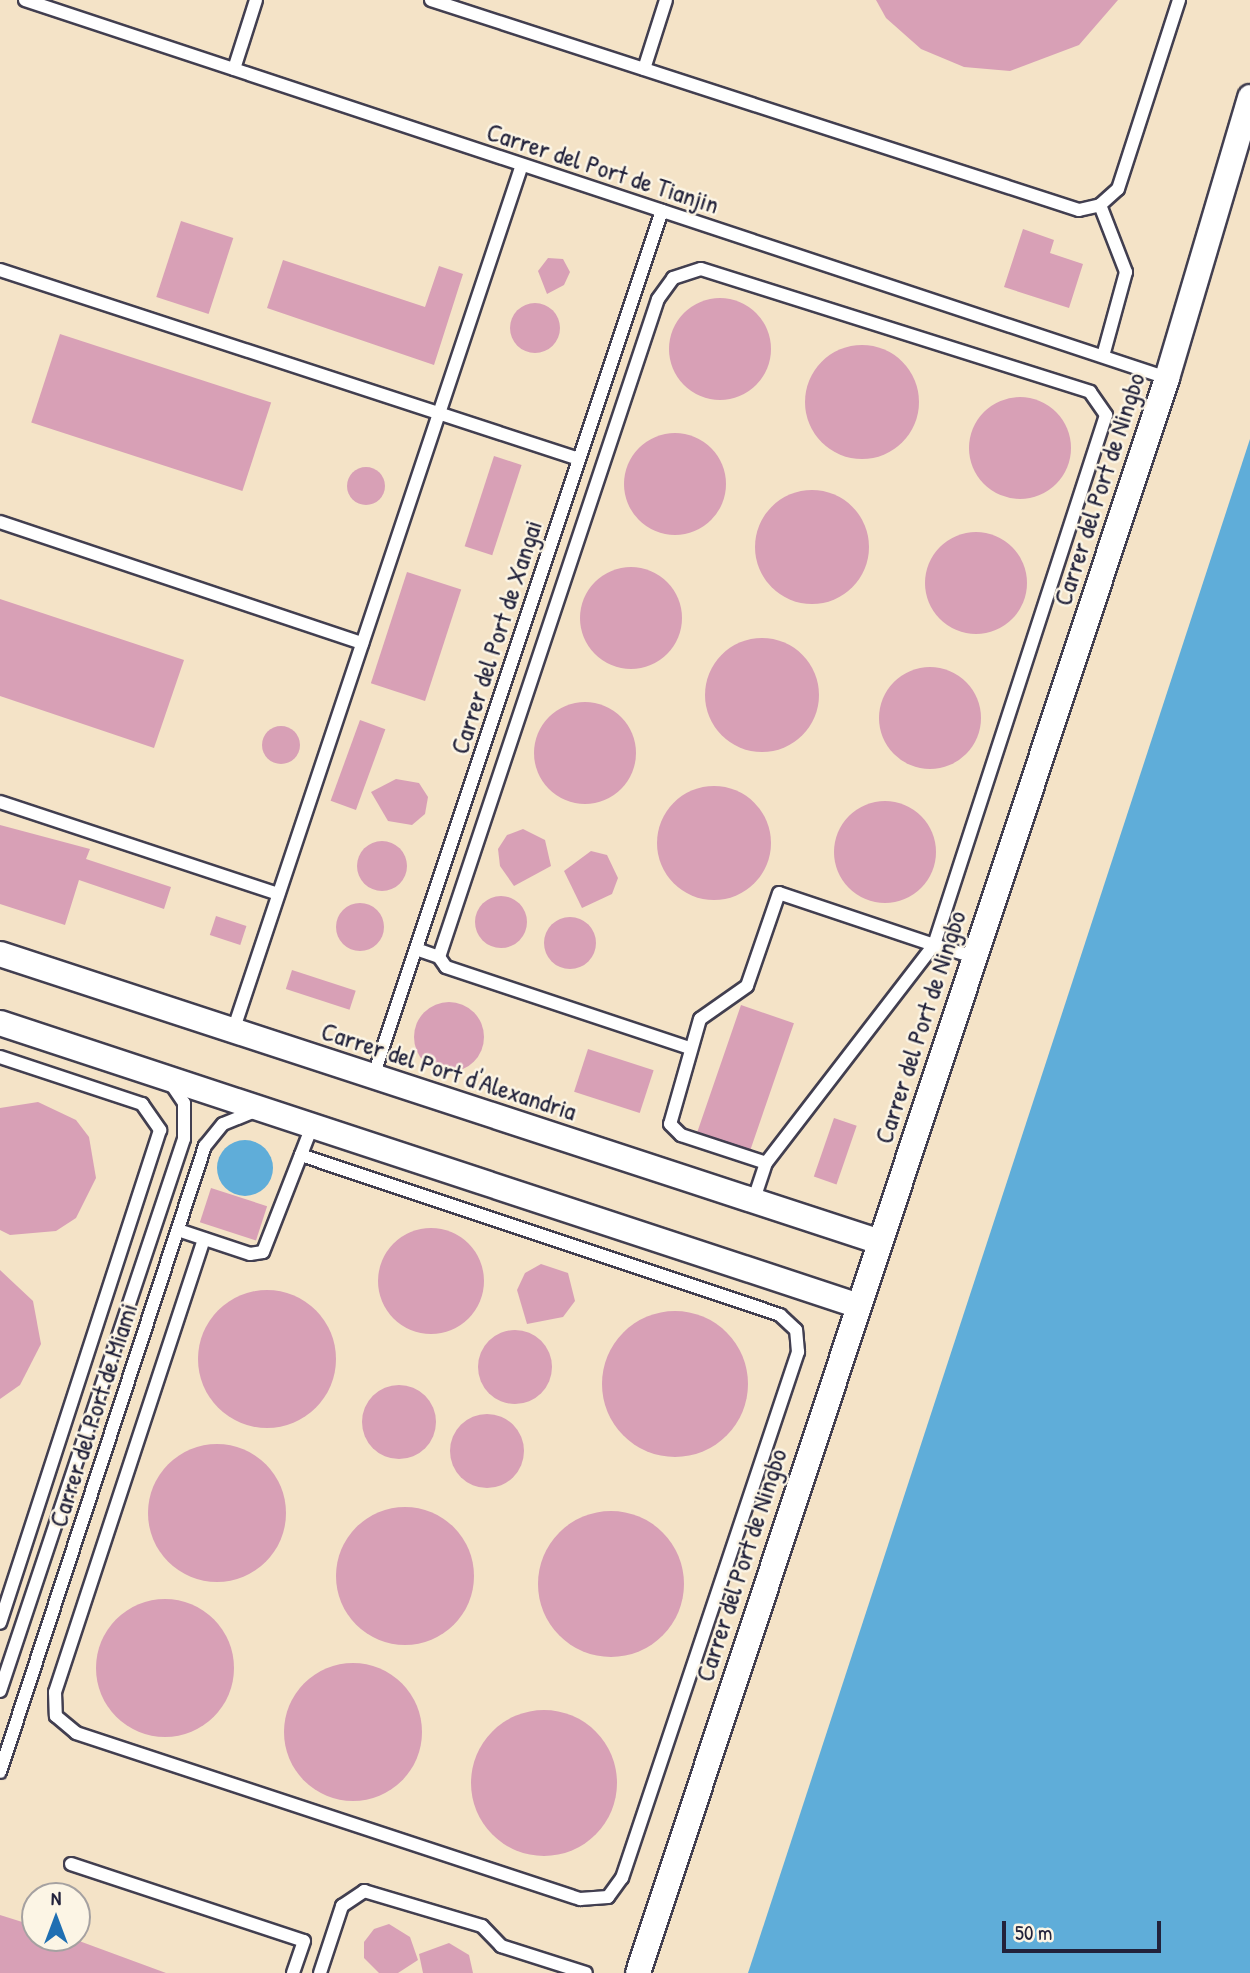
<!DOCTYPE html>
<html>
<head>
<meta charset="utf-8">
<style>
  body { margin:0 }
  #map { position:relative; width:1250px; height:1973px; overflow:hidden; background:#f4e3c7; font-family:"Patrick Hand",sans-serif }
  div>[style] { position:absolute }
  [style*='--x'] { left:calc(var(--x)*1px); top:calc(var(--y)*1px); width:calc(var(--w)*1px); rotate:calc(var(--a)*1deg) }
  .water>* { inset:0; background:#5fadd9 }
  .round { border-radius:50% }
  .building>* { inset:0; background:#d8a0b6; transform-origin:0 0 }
  .roads { filter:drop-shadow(2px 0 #423f50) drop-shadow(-2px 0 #423f50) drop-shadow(0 2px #423f50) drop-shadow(0 -2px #423f50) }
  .lane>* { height:12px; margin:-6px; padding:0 6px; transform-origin:6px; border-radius:6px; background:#fff }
  .street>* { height:24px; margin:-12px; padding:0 12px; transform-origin:12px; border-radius:12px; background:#fff }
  span { translate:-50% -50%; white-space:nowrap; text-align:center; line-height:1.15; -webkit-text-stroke:5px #fcf5e5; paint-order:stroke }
  .street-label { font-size:26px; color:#22223b }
  .north { position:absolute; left:21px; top:1882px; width:70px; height:70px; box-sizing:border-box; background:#fcf5e5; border:2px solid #a5a1a1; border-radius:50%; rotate:0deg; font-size:19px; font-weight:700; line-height:28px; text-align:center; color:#22223b }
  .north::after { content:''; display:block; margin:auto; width:24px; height:32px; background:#1f6fb2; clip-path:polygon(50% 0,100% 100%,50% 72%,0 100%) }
  .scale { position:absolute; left:1002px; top:1921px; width:159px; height:32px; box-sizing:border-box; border:4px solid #22223b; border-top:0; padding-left:9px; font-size:21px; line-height:24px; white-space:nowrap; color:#22223b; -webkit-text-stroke:5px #fcf5e5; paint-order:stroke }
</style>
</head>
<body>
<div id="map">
  <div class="water">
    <div style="clip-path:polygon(1250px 439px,1250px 1973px,748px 1973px)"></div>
    <div class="round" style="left:217px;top:1140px;width:56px;height:56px"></div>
  </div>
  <div class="building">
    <div style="clip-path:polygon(876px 0,1118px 0,1079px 45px,1010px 71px,964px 67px,921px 49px,886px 18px)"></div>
    <div style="left:181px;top:221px;width:55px;height:80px;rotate:18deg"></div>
    <div style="clip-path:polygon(1023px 229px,1054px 240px,1050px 253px,1083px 264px,1069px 308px,1004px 287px)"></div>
    <div style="clip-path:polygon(548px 258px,563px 259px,570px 272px,564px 285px,547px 294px,538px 271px)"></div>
    <div style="clip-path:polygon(283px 260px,425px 307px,439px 266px,463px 274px,434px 365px,267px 308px)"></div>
    <div class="round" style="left:669px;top:298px;width:102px;height:102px"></div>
    <div class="round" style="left:510px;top:303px;width:50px;height:50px"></div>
    <div style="left:60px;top:334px;width:222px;height:93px;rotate:18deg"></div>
    <div class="round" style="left:805px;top:345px;width:114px;height:114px"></div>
    <div class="round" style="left:969px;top:397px;width:102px;height:102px"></div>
    <div class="round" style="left:624px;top:433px;width:102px;height:102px"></div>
    <div style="left:494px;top:456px;width:29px;height:95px;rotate:18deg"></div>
    <div class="round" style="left:347px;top:467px;width:38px;height:38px"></div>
    <div class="round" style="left:755px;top:490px;width:114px;height:114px"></div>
    <div class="round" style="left:925px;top:532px;width:102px;height:102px"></div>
    <div class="round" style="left:580px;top:567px;width:102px;height:102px"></div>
    <div style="left:407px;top:572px;width:57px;height:117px;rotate:18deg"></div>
    <div style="clip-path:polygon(0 599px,184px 660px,154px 748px,0 696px)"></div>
    <div class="round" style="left:705px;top:638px;width:114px;height:114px"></div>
    <div class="round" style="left:879px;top:667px;width:102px;height:102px"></div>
    <div class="round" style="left:534px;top:702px;width:102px;height:102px"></div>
    <div style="left:360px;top:720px;width:27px;height:86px;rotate:20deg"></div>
    <div class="round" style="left:262px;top:726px;width:38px;height:38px"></div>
    <div style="clip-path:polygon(396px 779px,419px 783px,428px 797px,425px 814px,412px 825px,388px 821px,371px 792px)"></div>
    <div class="round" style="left:657px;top:786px;width:114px;height:114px"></div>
    <div class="round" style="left:834px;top:801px;width:102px;height:102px"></div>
    <div style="clip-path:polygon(0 825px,90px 849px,86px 859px,171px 887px,164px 909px,79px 880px,65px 925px,0 904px)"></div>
    <div style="clip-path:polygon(523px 829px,545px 840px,551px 866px,514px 886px,500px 866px,498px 849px,507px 835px)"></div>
    <div class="round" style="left:357px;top:841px;width:50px;height:50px"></div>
    <div style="clip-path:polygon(591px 851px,607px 855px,618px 878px,612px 894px,582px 908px,564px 871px)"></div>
    <div class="round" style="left:475px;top:896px;width:52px;height:52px"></div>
    <div class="round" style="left:336px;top:903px;width:48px;height:48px"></div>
    <div style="left:216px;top:916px;width:32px;height:20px;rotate:18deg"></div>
    <div class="round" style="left:544px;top:917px;width:52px;height:52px"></div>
    <div style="left:292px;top:970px;width:67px;height:20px;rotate:18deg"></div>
    <div class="round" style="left:414px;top:1002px;width:70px;height:70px"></div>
    <div style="left:741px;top:1005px;width:56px;height:134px;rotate:19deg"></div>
    <div style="left:588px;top:1049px;width:69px;height:45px;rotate:18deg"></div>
    <div style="clip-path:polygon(38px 1102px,76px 1120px,89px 1137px,96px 1178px,76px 1218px,56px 1231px,10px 1235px,0 1230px,0 1108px)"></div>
    <div style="left:834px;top:1118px;width:24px;height:62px;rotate:19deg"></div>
    <div style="left:211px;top:1188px;width:59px;height:36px;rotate:18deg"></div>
    <div class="round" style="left:378px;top:1228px;width:106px;height:106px"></div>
    <div style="clip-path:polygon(541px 1264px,568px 1273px,575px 1301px,563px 1317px,527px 1324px,517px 1290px,525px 1273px)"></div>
    <div style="clip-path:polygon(0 1270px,33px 1301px,41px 1344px,20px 1385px,0 1399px)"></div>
    <div class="round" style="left:198px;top:1290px;width:138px;height:138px"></div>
    <div class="round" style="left:602px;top:1311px;width:146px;height:146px"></div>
    <div class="round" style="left:478px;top:1330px;width:74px;height:74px"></div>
    <div class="round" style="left:362px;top:1385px;width:74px;height:74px"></div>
    <div class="round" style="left:450px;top:1414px;width:74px;height:74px"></div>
    <div class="round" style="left:148px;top:1444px;width:138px;height:138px"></div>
    <div class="round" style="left:336px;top:1507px;width:138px;height:138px"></div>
    <div class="round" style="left:538px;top:1511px;width:146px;height:146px"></div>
    <div class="round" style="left:96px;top:1599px;width:138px;height:138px"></div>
    <div class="round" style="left:284px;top:1663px;width:138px;height:138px"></div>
    <div class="round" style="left:471px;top:1710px;width:146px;height:146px"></div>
    <div style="clip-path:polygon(0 1915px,35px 1926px,35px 1938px,71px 1938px,166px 1973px,0 1973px)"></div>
    <div style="clip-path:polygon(389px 1924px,410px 1937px,418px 1960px,398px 1973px,379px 1973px,364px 1958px,364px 1942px,374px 1929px)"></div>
    <div style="clip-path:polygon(449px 1943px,469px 1955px,473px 1973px,423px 1973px,419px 1954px)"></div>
  </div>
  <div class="roads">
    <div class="lane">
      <div style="--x:25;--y:0;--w:1203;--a:18.31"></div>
      <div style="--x:431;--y:0;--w:681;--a:17.96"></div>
      <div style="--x:1079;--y:210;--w:22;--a:-13"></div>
      <div style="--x:1100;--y:205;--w:24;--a:-42"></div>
      <div style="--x:1118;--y:189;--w:199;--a:-72.1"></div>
      <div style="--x:234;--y:69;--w:72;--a:-72.3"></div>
      <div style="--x:644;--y:69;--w:72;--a:-72.3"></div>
      <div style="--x:1100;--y:205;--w:72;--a:68.8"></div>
      <div style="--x:1126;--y:272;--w:87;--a:105.3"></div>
      <div style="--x:0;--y:270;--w:609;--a:18.08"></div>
      <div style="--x:0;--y:522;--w:382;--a:18.5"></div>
      <div style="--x:0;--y:802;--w:293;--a:18.3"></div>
      <div style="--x:416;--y:949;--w:24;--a:19"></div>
      <div style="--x:439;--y:957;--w:12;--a:55"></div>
      <div style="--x:446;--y:967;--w:257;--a:18.4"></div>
      <div style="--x:439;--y:957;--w:693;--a:-71.59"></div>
      <div style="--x:658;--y:299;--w:26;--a:-54"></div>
      <div style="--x:673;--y:278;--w:29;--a:-18"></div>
      <div style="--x:701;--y:269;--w:408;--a:17.5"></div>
      <div style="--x:1090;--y:392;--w:28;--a:55"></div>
      <div style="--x:1106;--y:415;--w:557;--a:107.98"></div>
      <div style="--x:934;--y:945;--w:163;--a:-161.5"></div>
      <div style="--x:779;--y:893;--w:98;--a:109"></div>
      <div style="--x:747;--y:986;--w:57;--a:144.9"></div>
      <div style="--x:700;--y:1019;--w:109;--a:105.9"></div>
      <div style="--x:670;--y:1124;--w:16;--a:45"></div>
      <div style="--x:681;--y:1135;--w:89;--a:18.2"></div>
      <div style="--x:766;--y:1163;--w:275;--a:-52.4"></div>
      <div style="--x:934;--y:945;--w:42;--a:16.7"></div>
      <div style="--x:233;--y:1031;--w:913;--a:-71.55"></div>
      <div style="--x:0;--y:1057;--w:150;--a:18.3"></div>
      <div style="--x:142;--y:1104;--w:32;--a:55"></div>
      <div style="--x:160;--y:1130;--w:518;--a:107.98"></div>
      <div style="--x:373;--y:1077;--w:913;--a:-71.55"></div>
      <div style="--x:753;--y:1202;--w:41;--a:-71.6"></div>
      <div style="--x:178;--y:1230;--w:76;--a:18.4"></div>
      <div style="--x:250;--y:1254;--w:13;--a:-9"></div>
      <div style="--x:263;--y:1252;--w:135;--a:-68.7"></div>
      <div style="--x:204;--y:1239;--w:477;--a:108.2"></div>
      <div style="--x:55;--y:1692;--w:24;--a:88"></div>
      <div style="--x:56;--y:1716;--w:26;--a:40"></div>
      <div style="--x:76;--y:1733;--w:531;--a:18.23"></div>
      <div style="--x:580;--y:1899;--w:28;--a:-4"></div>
      <div style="--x:608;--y:1897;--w:24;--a:-54"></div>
      <div style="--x:622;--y:1878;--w:555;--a:-71.5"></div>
      <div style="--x:798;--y:1352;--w:22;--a:-95"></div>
      <div style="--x:796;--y:1330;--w:22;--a:-137"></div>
      <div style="--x:780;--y:1315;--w:505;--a:-161.53"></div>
      <div style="--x:0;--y:1691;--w:582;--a:-71.57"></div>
      <div style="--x:184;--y:1139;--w:36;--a:-90"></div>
      <div style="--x:184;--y:1103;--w:23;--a:-124"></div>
      <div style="--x:0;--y:1772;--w:659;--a:-71.87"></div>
      <div style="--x:205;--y:1146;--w:28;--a:-51"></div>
      <div style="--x:223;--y:1124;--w:32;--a:-22"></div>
      <div style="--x:71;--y:1864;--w:245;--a:18.3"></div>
      <div style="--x:304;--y:1941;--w:34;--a:109"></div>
      <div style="--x:320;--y:1973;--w:71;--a:-71.8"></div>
      <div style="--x:342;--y:1906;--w:27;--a:-34"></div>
      <div style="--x:364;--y:1891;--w:123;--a:16.5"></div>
      <div style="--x:482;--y:1926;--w:28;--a:46"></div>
      <div style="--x:501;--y:1946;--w:89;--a:17.6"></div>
    </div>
    <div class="street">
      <div style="--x:0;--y:954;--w:926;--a:18.12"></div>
      <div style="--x:0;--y:1023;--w:904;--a:18.23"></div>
      <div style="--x:638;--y:1973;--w:1680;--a:-71.65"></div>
      <div style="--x:1167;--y:378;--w:293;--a:-73.5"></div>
    </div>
  </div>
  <div class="street-label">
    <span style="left:603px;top:168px;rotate:18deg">Carrer del Port de Tianjin</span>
    <span style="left:1099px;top:489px;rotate:-72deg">Carrer del Port de Ningbo</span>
    <span style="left:496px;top:637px;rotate:-72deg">Carrer del Port de Xangai</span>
    <span style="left:920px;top:1027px;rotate:-72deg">Carrer del Port de Ningbo</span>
    <span style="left:449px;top:1071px;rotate:18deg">Carrer del Port d'Alexandria</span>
    <span style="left:93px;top:1415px;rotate:-72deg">Carrer del Port de Miami</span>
    <span style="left:741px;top:1565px;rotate:-72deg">Carrer del Port de Ningbo</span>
  </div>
  <div class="north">N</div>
  <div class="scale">50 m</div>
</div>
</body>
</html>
